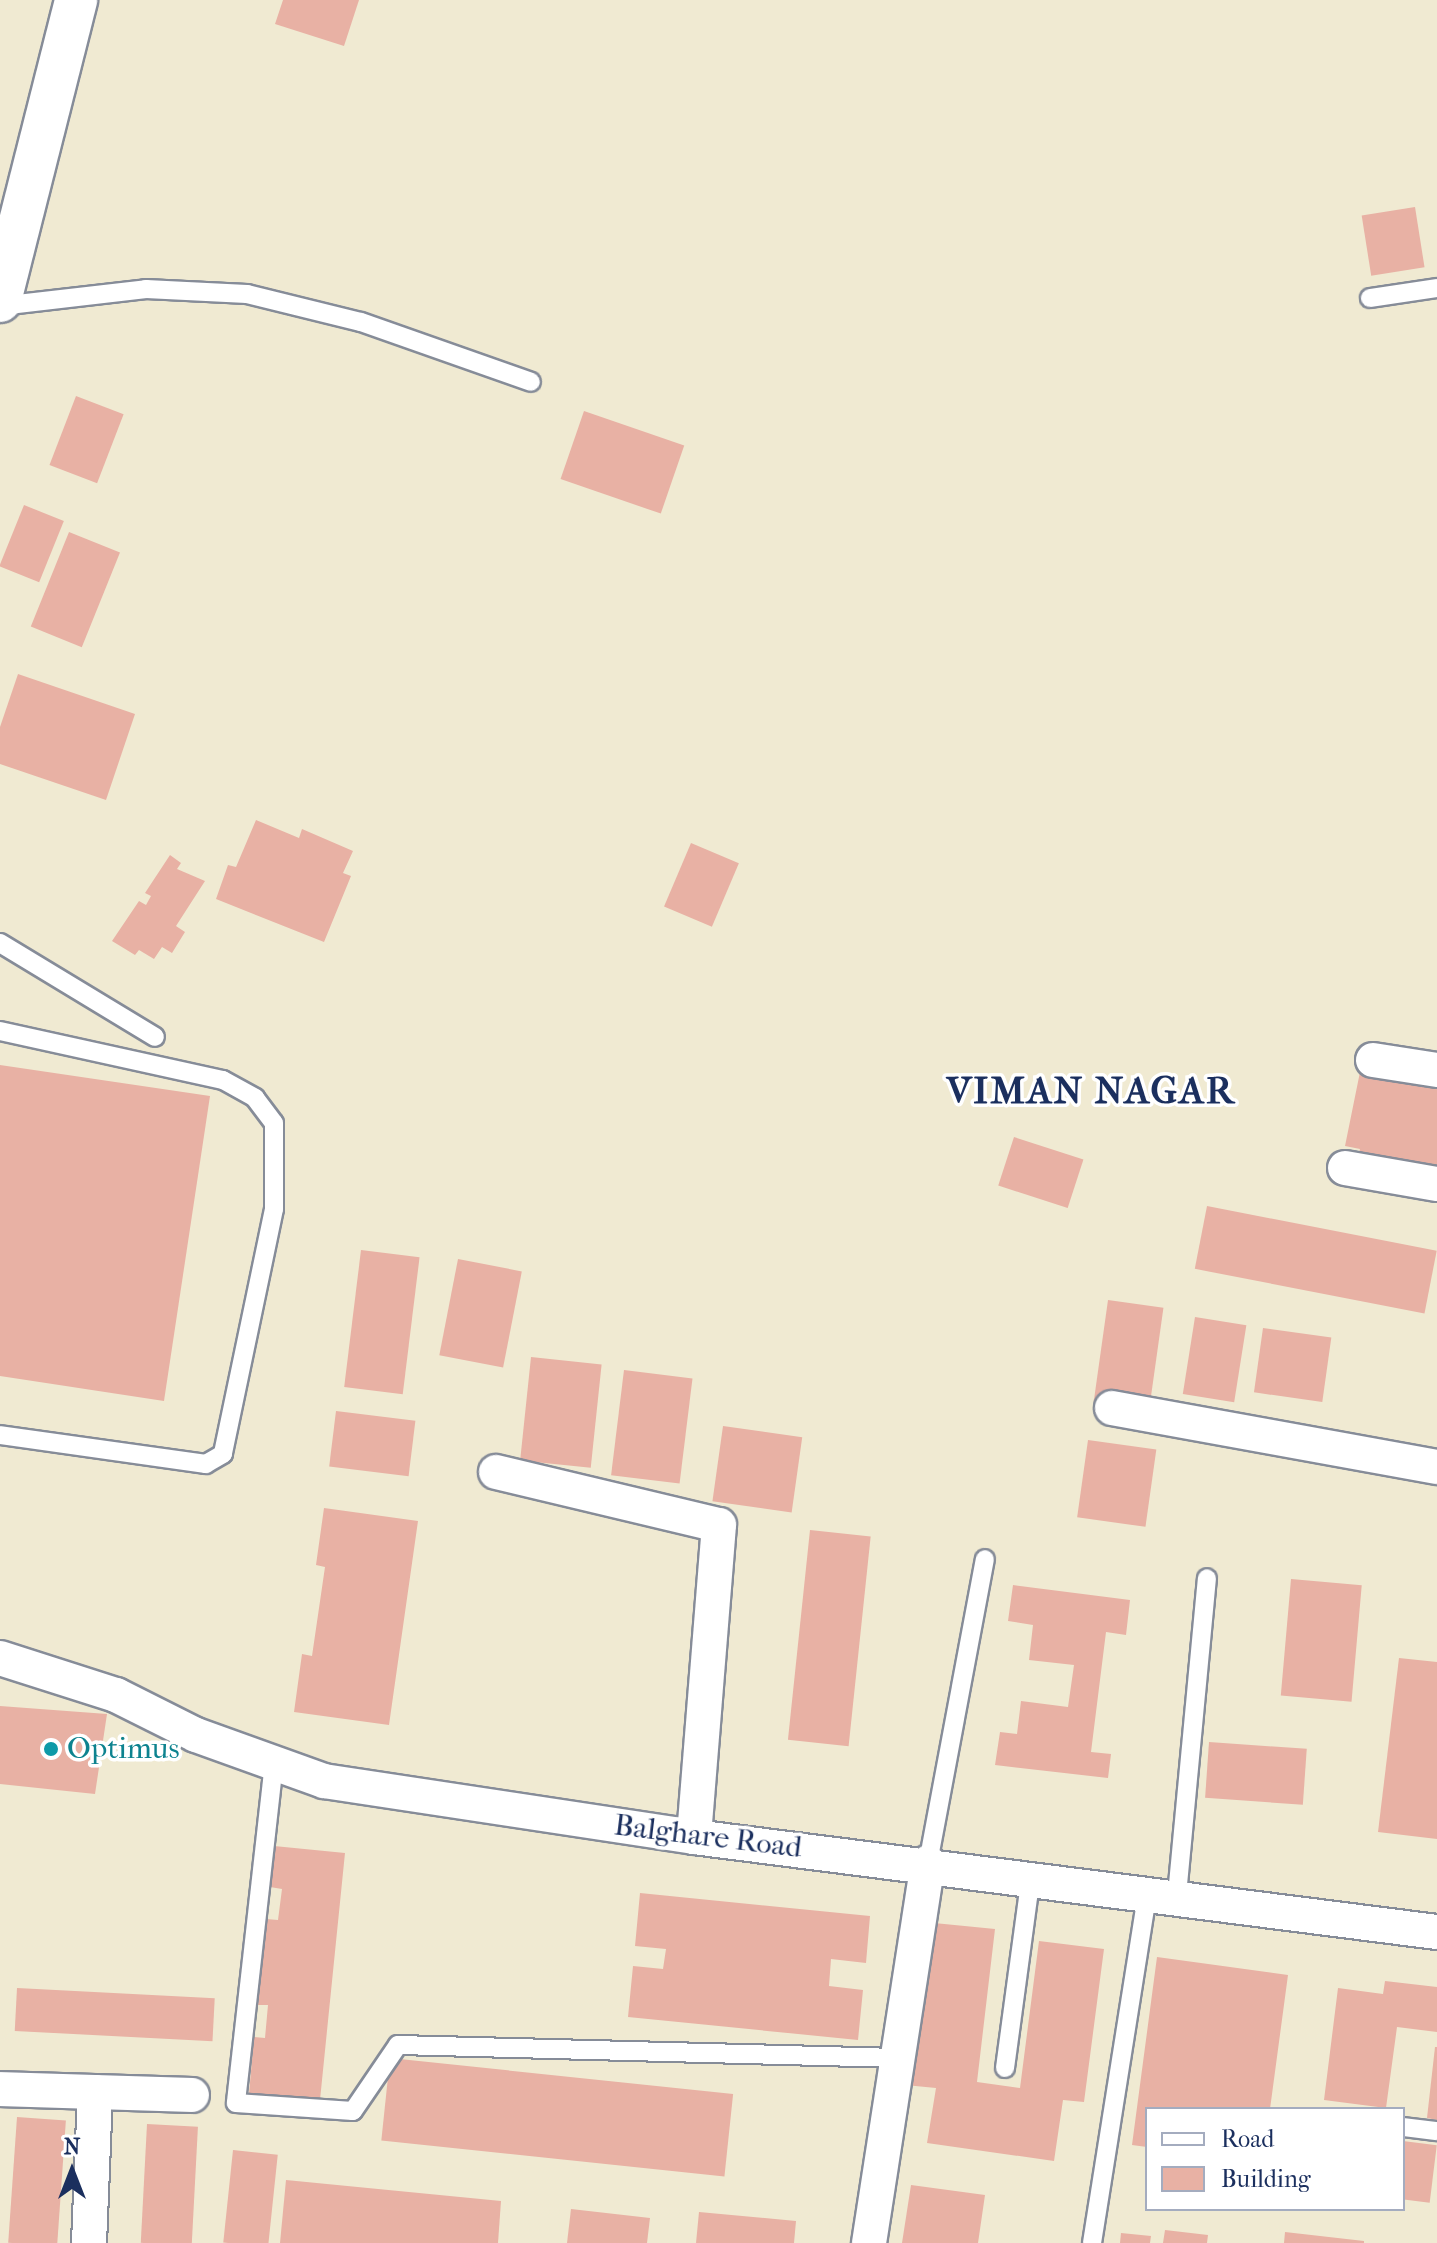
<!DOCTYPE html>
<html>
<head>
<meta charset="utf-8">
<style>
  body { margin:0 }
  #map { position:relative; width:1437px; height:2243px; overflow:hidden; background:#f0ead2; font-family:"IM FELL French Canon",serif }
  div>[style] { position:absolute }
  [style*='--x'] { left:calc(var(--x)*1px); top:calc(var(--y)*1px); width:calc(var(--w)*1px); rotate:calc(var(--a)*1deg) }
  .building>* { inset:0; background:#e8b1a4; transform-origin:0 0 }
  .roads { filter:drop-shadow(2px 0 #868c98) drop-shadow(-2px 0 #868c98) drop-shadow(0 2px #868c98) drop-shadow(0 -2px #868c98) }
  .service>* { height:18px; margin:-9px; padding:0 9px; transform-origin:9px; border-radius:9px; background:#fff }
  .minor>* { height:34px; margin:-17px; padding:0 17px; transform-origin:17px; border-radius:17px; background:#fff }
  .tertiary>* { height:42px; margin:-21px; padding:0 21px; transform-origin:21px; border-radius:21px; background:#fff }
  .dots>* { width:22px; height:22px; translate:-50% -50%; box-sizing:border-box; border:4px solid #fff; border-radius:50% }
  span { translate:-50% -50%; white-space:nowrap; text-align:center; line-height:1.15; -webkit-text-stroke:7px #fff; paint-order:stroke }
  .culture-label { font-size:30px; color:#0d838f }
  .left { translate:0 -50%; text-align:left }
  .street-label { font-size:30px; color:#1b2f5e }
  .district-label { font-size:38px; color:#1b2f5e; font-weight:700; letter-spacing:2px }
  .legend { position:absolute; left:1145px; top:2107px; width:260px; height:104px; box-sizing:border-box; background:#fff; border:2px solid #a4acbf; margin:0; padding:10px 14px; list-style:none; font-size:24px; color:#1b2f5e }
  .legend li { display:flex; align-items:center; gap:16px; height:40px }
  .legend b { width:40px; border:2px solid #a4acbf }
  .north { position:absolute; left:32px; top:2131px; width:80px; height:80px; -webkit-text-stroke:6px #fff; paint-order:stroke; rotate:0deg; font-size:22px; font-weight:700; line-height:32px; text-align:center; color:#1b2f5e }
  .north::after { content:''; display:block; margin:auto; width:28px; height:36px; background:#1b2f5e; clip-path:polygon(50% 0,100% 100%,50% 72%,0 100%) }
</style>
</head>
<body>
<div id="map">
  <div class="building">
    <div style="clip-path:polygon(283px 0,359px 0,344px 46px,275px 24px)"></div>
    <div style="left:1415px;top:207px;width:61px;height:54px;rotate:81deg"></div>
    <div style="left:76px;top:396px;width:51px;height:74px;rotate:21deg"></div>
    <div style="left:584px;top:411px;width:106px;height:72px;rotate:19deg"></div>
    <div style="left:24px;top:505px;width:43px;height:66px;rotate:22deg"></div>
    <div style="left:69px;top:532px;width:55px;height:102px;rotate:22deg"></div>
    <div style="clip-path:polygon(18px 674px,135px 714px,106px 800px,0 764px,0 727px)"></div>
    <div style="clip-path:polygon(256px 820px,299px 838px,302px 829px,353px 851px,343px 873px,351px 876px,324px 942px,216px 899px,228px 865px,236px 867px)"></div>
    <div style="left:691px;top:843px;width:52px;height:69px;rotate:23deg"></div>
    <div style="clip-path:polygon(170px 855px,181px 863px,177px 869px,205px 881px,176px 926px,185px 932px,172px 953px,162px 947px,154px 959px,139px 950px,135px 955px,112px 941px,139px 901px,146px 905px,151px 896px,145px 893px)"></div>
    <div style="clip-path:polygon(0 1065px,210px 1096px,164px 1401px,0 1376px)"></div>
    <div style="clip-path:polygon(1360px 1072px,1437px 1087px,1437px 1182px,1358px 1156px,1360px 1149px,1345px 1146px)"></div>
    <div style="left:1014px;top:1137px;width:73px;height:51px;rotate:18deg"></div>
    <div style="left:1207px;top:1206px;width:234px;height:64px;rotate:11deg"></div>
    <div style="left:361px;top:1250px;width:59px;height:138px;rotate:7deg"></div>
    <div style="left:458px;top:1259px;width:65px;height:98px;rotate:11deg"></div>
    <div style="left:1108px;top:1300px;width:56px;height:103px;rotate:8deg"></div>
    <div style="left:1195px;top:1317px;width:52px;height:78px;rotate:9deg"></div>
    <div style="left:1263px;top:1328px;width:69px;height:65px;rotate:8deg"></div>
    <div style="left:531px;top:1357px;width:71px;height:104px;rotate:6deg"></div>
    <div style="left:624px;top:1370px;width:69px;height:106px;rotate:7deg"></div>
    <div style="left:336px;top:1411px;width:80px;height:56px;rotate:7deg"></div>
    <div style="left:723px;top:1426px;width:80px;height:76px;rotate:8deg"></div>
    <div style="left:1088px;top:1440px;width:69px;height:78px;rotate:8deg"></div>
    <div style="clip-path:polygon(324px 1508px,418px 1521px,389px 1725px,294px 1712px,302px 1654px,312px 1656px,325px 1567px,316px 1565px)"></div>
    <div style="left:810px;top:1530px;width:61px;height:211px;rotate:6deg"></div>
    <div style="left:1291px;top:1579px;width:71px;height:117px;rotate:5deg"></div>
    <div style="clip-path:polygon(1013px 1585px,1130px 1600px,1126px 1635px,1106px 1632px,1091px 1752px,1111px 1754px,1108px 1778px,995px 1765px,1000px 1732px,1017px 1734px,1021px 1701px,1068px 1707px,1074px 1665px,1029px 1660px,1033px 1625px,1008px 1621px)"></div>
    <div style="clip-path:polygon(1399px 1658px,1437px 1662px,1437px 1839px,1378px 1832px)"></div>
    <div style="clip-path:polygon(0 1706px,107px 1714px,95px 1794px,0 1784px)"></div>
    <div style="left:1209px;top:1742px;width:98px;height:56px;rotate:4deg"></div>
    <div style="clip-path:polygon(274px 1846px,345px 1853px,320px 2100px,249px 2094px,254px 2037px,265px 2038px,268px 2005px,258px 2005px,266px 1919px,278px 1920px,282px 1889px,270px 1887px)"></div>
    <div style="clip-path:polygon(640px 1893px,870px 1916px,866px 1963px,831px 1959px,829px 1986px,863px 1990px,858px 2040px,628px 2017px,633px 1966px,663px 1969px,666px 1949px,635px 1946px)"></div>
    <div style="clip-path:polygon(924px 1922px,995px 1929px,977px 2082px,1020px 2088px,1039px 1941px,1104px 1949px,1084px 2102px,1063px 2100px,1054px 2161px,927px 2143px,936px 2088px,905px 2085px)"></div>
    <div style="clip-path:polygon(1157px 1957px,1288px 1975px,1270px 2109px,1147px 2109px,1147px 2147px,1132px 2145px)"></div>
    <div style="clip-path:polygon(1385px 1981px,1437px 1987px,1437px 2032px,1397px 2027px,1386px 2108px,1324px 2100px,1338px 1988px,1383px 1994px)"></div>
    <div style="left:17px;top:1988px;width:198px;height:43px;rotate:3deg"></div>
    <div style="clip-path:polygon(1435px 2047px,1437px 2047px,1437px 2120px,1427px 2118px)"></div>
    <div style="left:390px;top:2058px;width:345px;height:83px;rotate:6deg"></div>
    <div style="left:17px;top:2117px;width:49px;height:126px;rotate:4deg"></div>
    <div style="left:147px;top:2124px;width:51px;height:119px;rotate:3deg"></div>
    <div style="left:1403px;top:2141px;width:34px;height:58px;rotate:7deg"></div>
    <div style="left:233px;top:2150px;width:45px;height:93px;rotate:6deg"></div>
    <div style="clip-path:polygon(286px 2180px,501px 2201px,498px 2243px,280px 2243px)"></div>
    <div style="clip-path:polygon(911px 2185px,985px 2195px,978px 2243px,902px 2243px)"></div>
    <div style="clip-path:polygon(571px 2209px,650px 2218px,647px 2243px,567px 2243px)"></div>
    <div style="clip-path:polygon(699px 2212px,796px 2221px,794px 2243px,696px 2243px)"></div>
    <div style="clip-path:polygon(1165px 2230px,1208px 2235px,1207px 2243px,1163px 2243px)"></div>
    <div style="clip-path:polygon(1285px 2232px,1364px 2241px,1364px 2243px,1284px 2243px)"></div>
    <div style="clip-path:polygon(1121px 2233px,1151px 2236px,1150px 2243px,1120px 2243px)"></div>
  </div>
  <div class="roads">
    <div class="service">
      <div style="--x:1370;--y:298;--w:68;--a:-8.5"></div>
      <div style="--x:0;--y:306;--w:147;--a:-6.6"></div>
      <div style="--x:146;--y:289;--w:101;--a:2.8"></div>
      <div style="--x:247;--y:294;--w:117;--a:13.8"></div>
      <div style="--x:361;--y:322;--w:180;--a:19.4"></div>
      <div style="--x:0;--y:943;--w:181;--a:31.2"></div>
      <div style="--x:0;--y:1031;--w:228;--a:12.4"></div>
      <div style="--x:223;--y:1080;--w:37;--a:29"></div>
      <div style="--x:255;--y:1098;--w:31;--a:53"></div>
      <div style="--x:274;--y:1123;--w:86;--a:90"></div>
      <div style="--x:274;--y:1209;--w:250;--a:101.8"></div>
      <div style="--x:223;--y:1454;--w:20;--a:150"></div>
      <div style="--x:206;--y:1464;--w:208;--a:-172"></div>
      <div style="--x:274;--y:1763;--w:342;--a:96.4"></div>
      <div style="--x:236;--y:2103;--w:117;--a:3.9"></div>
      <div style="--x:353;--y:2111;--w:80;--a:-55.7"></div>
      <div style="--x:398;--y:2045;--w:500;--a:1.49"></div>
      <div style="--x:928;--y:1863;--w:309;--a:-79.4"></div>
      <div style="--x:1177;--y:1895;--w:318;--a:-84.6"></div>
      <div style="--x:1005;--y:2068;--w:194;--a:-82.3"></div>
      <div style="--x:1403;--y:2127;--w:34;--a:7"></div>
      <div style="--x:1092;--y:2243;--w:356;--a:-81"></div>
    </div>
    <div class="minor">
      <div style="--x:1373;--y:1060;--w:65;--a:8.9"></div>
      <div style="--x:1345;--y:1168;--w:93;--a:9.9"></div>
      <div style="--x:1112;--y:1408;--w:330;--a:10.3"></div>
      <div style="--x:496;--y:1472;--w:229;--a:13.4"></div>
      <div style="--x:719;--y:1525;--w:313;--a:94.6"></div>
      <div style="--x:0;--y:1658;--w:122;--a:17.7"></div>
      <div style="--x:116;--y:1695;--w:89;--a:26.6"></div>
      <div style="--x:196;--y:1735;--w:136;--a:19.8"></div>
      <div style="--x:324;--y:1781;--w:374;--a:8.6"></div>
      <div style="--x:694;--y:1837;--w:749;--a:7.29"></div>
      <div style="--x:0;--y:2089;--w:192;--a:1.8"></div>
      <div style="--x:89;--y:2243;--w:151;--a:-87.7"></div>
      <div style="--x:869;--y:2243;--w:385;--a:-81.2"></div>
    </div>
    <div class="tertiary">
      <div style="--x:0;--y:301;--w:310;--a:-75.8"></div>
    </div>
  </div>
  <div class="dots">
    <div style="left:51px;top:1749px;background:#0f9aa8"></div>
  </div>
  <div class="culture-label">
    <span class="left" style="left:67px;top:1749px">Optimus</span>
  </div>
  <div class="street-label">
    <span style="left:708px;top:1837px;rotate:7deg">Balghare Road</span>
  </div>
  <div class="district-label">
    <span style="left:1091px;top:1091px">VIMAN NAGAR</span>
  </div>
  <ul class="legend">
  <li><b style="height:10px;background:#fff"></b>Road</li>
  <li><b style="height:22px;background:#e8b1a4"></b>Building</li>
  </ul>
  <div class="north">N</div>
</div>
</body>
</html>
